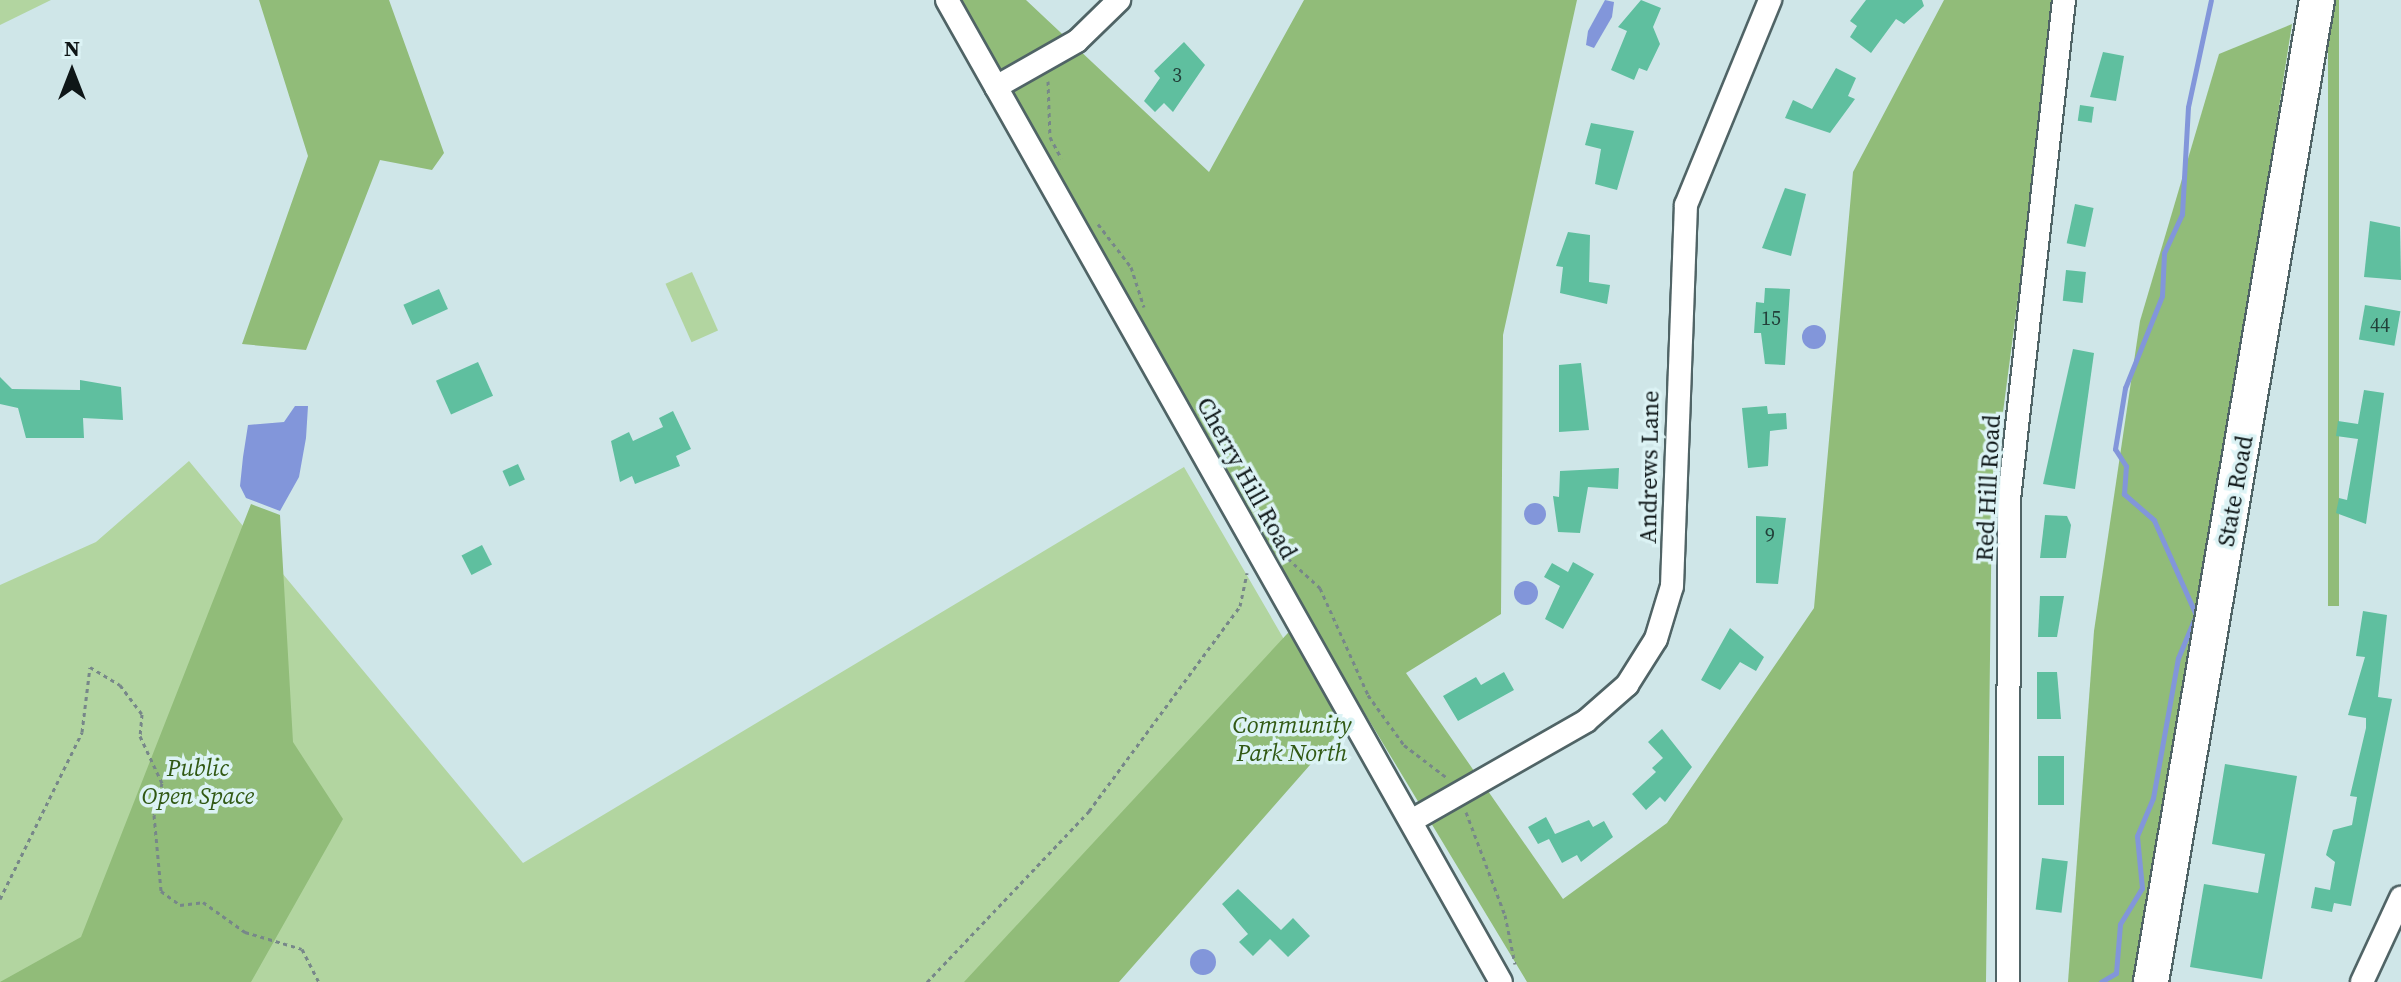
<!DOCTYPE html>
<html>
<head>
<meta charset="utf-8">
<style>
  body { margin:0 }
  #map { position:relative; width:2401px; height:982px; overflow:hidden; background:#cfe6e8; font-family:"Source Serif 4",serif }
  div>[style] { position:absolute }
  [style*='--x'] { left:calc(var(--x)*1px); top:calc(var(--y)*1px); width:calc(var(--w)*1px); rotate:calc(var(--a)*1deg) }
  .green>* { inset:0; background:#b2d5a0; transform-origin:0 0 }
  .forest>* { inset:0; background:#91bc79; transform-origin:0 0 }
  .water>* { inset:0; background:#8296da }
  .round { border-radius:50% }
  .stream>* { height:5px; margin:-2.5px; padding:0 2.5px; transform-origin:2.5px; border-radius:2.5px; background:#8296da }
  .building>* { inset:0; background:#5fbf9f; transform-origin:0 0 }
  .path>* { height:3px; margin-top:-1.5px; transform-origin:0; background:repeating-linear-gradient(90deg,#778789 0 4px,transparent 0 8px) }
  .roads { filter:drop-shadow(2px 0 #506466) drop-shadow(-2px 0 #506466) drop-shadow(0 2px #506466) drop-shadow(0 -2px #506466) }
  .minor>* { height:22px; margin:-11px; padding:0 11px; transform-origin:11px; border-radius:11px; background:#fff }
  .highway>* { height:34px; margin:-17px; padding:0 17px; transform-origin:17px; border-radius:17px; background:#fff }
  span { translate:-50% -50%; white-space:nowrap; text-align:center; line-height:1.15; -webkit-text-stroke:7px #dcf3f5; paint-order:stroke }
  .number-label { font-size:20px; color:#224039 }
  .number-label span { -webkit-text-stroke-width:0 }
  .street-label { font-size:24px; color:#0e1617 }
  .park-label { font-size:24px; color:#315914; font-style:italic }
  .north { position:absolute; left:32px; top:32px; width:80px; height:80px; -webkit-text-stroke:6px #dcf3f5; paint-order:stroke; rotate:0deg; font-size:22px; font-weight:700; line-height:32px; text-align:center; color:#0e1617 }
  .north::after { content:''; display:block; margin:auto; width:28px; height:36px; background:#0e1617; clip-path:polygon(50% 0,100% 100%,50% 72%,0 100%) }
</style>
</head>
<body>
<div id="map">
  <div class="green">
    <div style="clip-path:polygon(0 0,51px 0,0 25px)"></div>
    <div style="left:692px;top:272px;width:64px;height:29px;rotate:66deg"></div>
    <div style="clip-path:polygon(189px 461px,523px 863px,1184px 467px,1339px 734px,1098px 982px,0 982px,0 585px,96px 542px)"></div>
  </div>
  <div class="forest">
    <div style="clip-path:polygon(259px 0,389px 0,444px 153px,432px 170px,380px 160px,306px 350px,242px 344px,308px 156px)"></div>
    <div style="clip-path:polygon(950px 0,1026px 0,1209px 172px,1304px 0,1577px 0,1503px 335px,1501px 614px,1406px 673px,1563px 899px,1667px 823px,1814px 608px,1853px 172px,1944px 0,2057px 0,1992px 496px,1986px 982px,1527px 982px,1361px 707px,1119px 982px,964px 982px,1300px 620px)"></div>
    <div style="left:2328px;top:0;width:11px;height:606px"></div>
    <div style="clip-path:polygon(2292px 24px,2201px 611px,2133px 982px,2068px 982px,2094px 631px,2140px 321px,2219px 54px)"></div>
    <div style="clip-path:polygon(251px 504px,280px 515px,293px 742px,343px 819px,251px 982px,0 982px,81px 937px)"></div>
  </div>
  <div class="water">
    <div style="clip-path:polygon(1605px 0,1614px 2px,1612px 17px,1594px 48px,1586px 45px,1588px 31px)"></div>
    <div class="round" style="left:1802px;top:325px;width:24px;height:24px"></div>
    <div style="clip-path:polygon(295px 406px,308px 406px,306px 438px,299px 477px,280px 511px,246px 498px,240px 486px,243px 457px,248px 425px,284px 422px)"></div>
    <div class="round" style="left:1524px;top:503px;width:22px;height:22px"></div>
    <div class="round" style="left:1514px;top:581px;width:24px;height:24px"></div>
    <div class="round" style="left:1190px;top:949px;width:26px;height:26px"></div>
  </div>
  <div class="stream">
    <div style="--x:2101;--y:982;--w:17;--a:-31"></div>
    <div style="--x:2116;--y:973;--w:49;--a:-85.3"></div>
    <div style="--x:2120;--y:924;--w:42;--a:-58.6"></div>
    <div style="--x:2142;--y:888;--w:52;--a:-95.5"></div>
    <div style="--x:2137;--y:836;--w:41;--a:-67.2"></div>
    <div style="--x:2153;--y:798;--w:142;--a:-79.9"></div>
    <div style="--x:2178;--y:658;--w:47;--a:-67.3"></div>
    <div style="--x:2196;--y:615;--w:104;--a:-113.9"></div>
    <div style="--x:2154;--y:520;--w:40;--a:-139"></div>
    <div style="--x:2124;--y:494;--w:28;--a:-86"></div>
    <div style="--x:2126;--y:466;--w:20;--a:-123"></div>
    <div style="--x:2115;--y:449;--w:62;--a:-80.7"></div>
    <div style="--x:2125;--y:388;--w:99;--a:-68.1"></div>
    <div style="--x:2162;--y:296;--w:43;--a:-87.3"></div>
    <div style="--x:2164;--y:253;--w:43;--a:-65.2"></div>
    <div style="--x:2182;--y:214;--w:107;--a:-86.8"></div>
    <div style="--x:2188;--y:107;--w:109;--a:-77.9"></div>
  </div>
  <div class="building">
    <div style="clip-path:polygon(1641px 0,1661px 8px,1653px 27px,1660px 44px,1647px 71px,1639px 68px,1634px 80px,1611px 70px,1627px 31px,1618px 27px)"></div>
    <div style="clip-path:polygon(1866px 0,1922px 0,1924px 6px,1904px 24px,1896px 19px,1871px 53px,1850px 37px,1857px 26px,1850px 21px)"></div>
    <div style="clip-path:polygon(1184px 42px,1205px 65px,1173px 112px,1164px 103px,1155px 112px,1144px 101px,1160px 78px,1154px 71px)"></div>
    <div style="clip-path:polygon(2103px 52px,2124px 56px,2116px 101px,2090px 97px)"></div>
    <div style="clip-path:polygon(1836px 68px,1856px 78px,1848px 96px,1855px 99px,1830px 133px,1785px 118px,1793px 100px,1812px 109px)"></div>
    <div style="left:2080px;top:105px;width:14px;height:16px;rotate:8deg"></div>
    <div style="clip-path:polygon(1591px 123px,1634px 131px,1617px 190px,1595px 184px,1601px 149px,1585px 145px)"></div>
    <div style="clip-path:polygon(1785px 188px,1806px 194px,1791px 256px,1762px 248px)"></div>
    <div style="left:2075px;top:204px;width:19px;height:40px;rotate:12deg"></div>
    <div style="clip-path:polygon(2370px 221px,2400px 227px,2401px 280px,2364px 277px)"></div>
    <div style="clip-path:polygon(1568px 232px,1590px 235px,1589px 282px,1610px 285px,1607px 304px,1560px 293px,1563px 267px,1556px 266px)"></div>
    <div style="left:2066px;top:270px;width:20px;height:31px;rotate:6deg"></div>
    <div style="clip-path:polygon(1765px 288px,1790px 289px,1785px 365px,1765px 364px,1761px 333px,1754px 333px,1756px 302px,1764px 303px)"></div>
    <div style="left:439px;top:289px;width:22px;height:39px;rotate:66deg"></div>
    <div style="left:2365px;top:305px;width:36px;height:35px;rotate:10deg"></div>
    <div style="clip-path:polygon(2073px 349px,2094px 353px,2075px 489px,2043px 484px)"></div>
    <div style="left:478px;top:362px;width:37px;height:46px;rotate:66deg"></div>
    <div style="clip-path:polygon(1581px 363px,1589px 430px,1559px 432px,1559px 365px)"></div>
    <div style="clip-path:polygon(0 377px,12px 389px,80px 390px,80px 380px,121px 387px,123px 420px,83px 418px,84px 438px,26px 438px,18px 408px,0 404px)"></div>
    <div style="clip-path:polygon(2364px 390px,2384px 393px,2366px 524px,2336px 513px,2339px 498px,2347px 500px,2358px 439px,2336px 436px,2338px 421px,2358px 424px)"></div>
    <div style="clip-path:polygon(1767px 406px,1768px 414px,1786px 413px,1787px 429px,1770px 431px,1768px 466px,1748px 468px,1742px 408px)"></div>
    <div style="clip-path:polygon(673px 411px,691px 449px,676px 456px,680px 466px,635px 484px,632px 476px,620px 482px,611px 441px,629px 432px,633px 441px,663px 427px,659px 418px)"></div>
    <div style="left:518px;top:464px;width:17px;height:17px;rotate:66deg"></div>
    <div style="clip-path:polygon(1619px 468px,1618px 489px,1588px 487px,1580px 533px,1558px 532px,1553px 496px,1559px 497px,1560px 471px)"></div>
    <div style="clip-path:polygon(2045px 515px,2067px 516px,2071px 525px,2066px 558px,2040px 558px)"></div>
    <div style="clip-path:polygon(1756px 516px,1786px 518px,1778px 584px,1756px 583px)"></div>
    <div style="left:482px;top:545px;width:22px;height:23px;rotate:63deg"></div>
    <div style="clip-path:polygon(1573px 562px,1594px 574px,1563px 629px,1545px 619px,1560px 586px,1544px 577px,1552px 563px,1568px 572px)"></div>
    <div style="clip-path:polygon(2040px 596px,2064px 596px,2057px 637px,2038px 637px)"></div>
    <div style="clip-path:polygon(2363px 611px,2387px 615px,2378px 697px,2392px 699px,2351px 906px,2334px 903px,2332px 912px,2311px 908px,2315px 887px,2330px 890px,2335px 862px,2326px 855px,2333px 830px,2352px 825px,2357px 797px,2350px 796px,2366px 728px,2366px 718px,2348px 715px,2365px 657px,2356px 656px)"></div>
    <div style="clip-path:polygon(1730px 628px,1764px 657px,1756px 671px,1740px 662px,1720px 690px,1701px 680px)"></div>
    <div style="clip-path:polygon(1504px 672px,1514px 690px,1458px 721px,1443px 696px,1476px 677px,1481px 685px)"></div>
    <div style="clip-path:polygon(2037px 672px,2057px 672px,2061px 719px,2037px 719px)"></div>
    <div style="clip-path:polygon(1662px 729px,1692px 767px,1665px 802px,1660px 797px,1646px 810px,1632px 794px,1656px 772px,1652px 768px,1663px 758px,1648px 742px)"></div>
    <div style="left:2038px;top:756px;width:26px;height:49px"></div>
    <div style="clip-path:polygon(2225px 764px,2297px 776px,2262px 979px,2190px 967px,2204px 884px,2258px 893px,2265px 854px,2212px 844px)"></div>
    <div style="clip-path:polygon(1546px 817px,1555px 834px,1589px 820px,1593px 827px,1604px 821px,1613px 837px,1581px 862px,1577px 855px,1562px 863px,1549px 839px,1538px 844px,1528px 827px)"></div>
    <div style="left:2042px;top:858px;width:26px;height:52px;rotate:7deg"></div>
    <div style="clip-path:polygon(1238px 889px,1281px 930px,1293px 918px,1310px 936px,1288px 957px,1270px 939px,1253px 956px,1239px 942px,1248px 934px,1222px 904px)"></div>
  </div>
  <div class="path">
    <div style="--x:1048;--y:81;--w:56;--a:88"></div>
    <div style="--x:1050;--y:137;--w:24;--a:62"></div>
    <div style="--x:1098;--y:224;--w:54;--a:52.5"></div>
    <div style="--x:1131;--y:267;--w:42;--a:72"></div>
    <div style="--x:1282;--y:553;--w:52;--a:42.6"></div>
    <div style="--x:1320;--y:588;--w:117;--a:65.8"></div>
    <div style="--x:1368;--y:695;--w:62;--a:54.2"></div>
    <div style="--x:1404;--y:745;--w:53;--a:37.3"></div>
    <div style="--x:1466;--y:812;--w:110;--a:69.3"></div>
    <div style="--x:1505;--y:915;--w:50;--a:78.5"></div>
    <div style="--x:0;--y:899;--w:186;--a:-63.8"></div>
    <div style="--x:82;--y:732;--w:65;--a:-83"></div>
    <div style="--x:90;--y:667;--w:35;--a:31"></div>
    <div style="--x:120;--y:685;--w:36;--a:53"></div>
    <div style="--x:142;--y:714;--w:22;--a:95"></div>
    <div style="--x:140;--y:736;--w:52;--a:64.9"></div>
    <div style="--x:162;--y:783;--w:33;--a:104"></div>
    <div style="--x:154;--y:815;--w:76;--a:84.7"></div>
    <div style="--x:161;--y:891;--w:24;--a:36"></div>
    <div style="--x:180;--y:905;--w:23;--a:-7"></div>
    <div style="--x:203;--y:902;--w:52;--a:35.5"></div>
    <div style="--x:245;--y:932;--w:59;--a:16.6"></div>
    <div style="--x:302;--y:949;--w:37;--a:63"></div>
    <div style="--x:927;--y:982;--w:236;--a:-46.5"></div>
    <div style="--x:1089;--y:811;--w:255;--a:-53.6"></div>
    <div style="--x:1240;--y:606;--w:34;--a:-78"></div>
  </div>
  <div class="roads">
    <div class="minor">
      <div style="--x:947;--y:0;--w:1127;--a:60.57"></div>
      <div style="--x:996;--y:87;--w:93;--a:-29.6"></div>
      <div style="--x:1077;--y:41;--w:59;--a:-44.3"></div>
      <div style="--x:1411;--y:821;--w:202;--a:-29.7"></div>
      <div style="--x:1586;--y:721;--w:55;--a:-41.3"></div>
      <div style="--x:1627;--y:685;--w:54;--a:-57.8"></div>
      <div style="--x:1656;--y:639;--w:55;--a:-73.2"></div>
      <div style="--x:1672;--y:586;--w:381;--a:-87.9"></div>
      <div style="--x:1686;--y:205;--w:222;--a:-67.7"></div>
      <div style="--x:2008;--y:982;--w:483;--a:-89.9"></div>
      <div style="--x:2009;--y:499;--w:502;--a:-83.71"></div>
      <div style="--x:2362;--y:982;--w:93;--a:-65.1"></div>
    </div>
    <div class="highway">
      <div style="--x:2151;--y:982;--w:996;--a:-80.41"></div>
    </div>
  </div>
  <div class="number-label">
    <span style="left:1177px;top:75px">3</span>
    <span style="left:1771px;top:318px">15</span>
    <span style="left:2380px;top:325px">44</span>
    <span style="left:1770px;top:535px">9</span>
  </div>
  <div class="street-label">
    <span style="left:1649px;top:467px;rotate:-89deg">Andrews Lane</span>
    <span style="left:1247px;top:478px;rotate:61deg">Cherry Hill Road</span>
    <span style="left:1988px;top:488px;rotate:-87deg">Red Hill Road</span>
    <span style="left:2235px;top:491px;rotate:-80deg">State Road</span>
  </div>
  <div class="park-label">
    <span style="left:1292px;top:739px">Community<br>Park North</span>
    <span style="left:198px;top:782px">Public<br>Open Space</span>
  </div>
  <div class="north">N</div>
</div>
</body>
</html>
